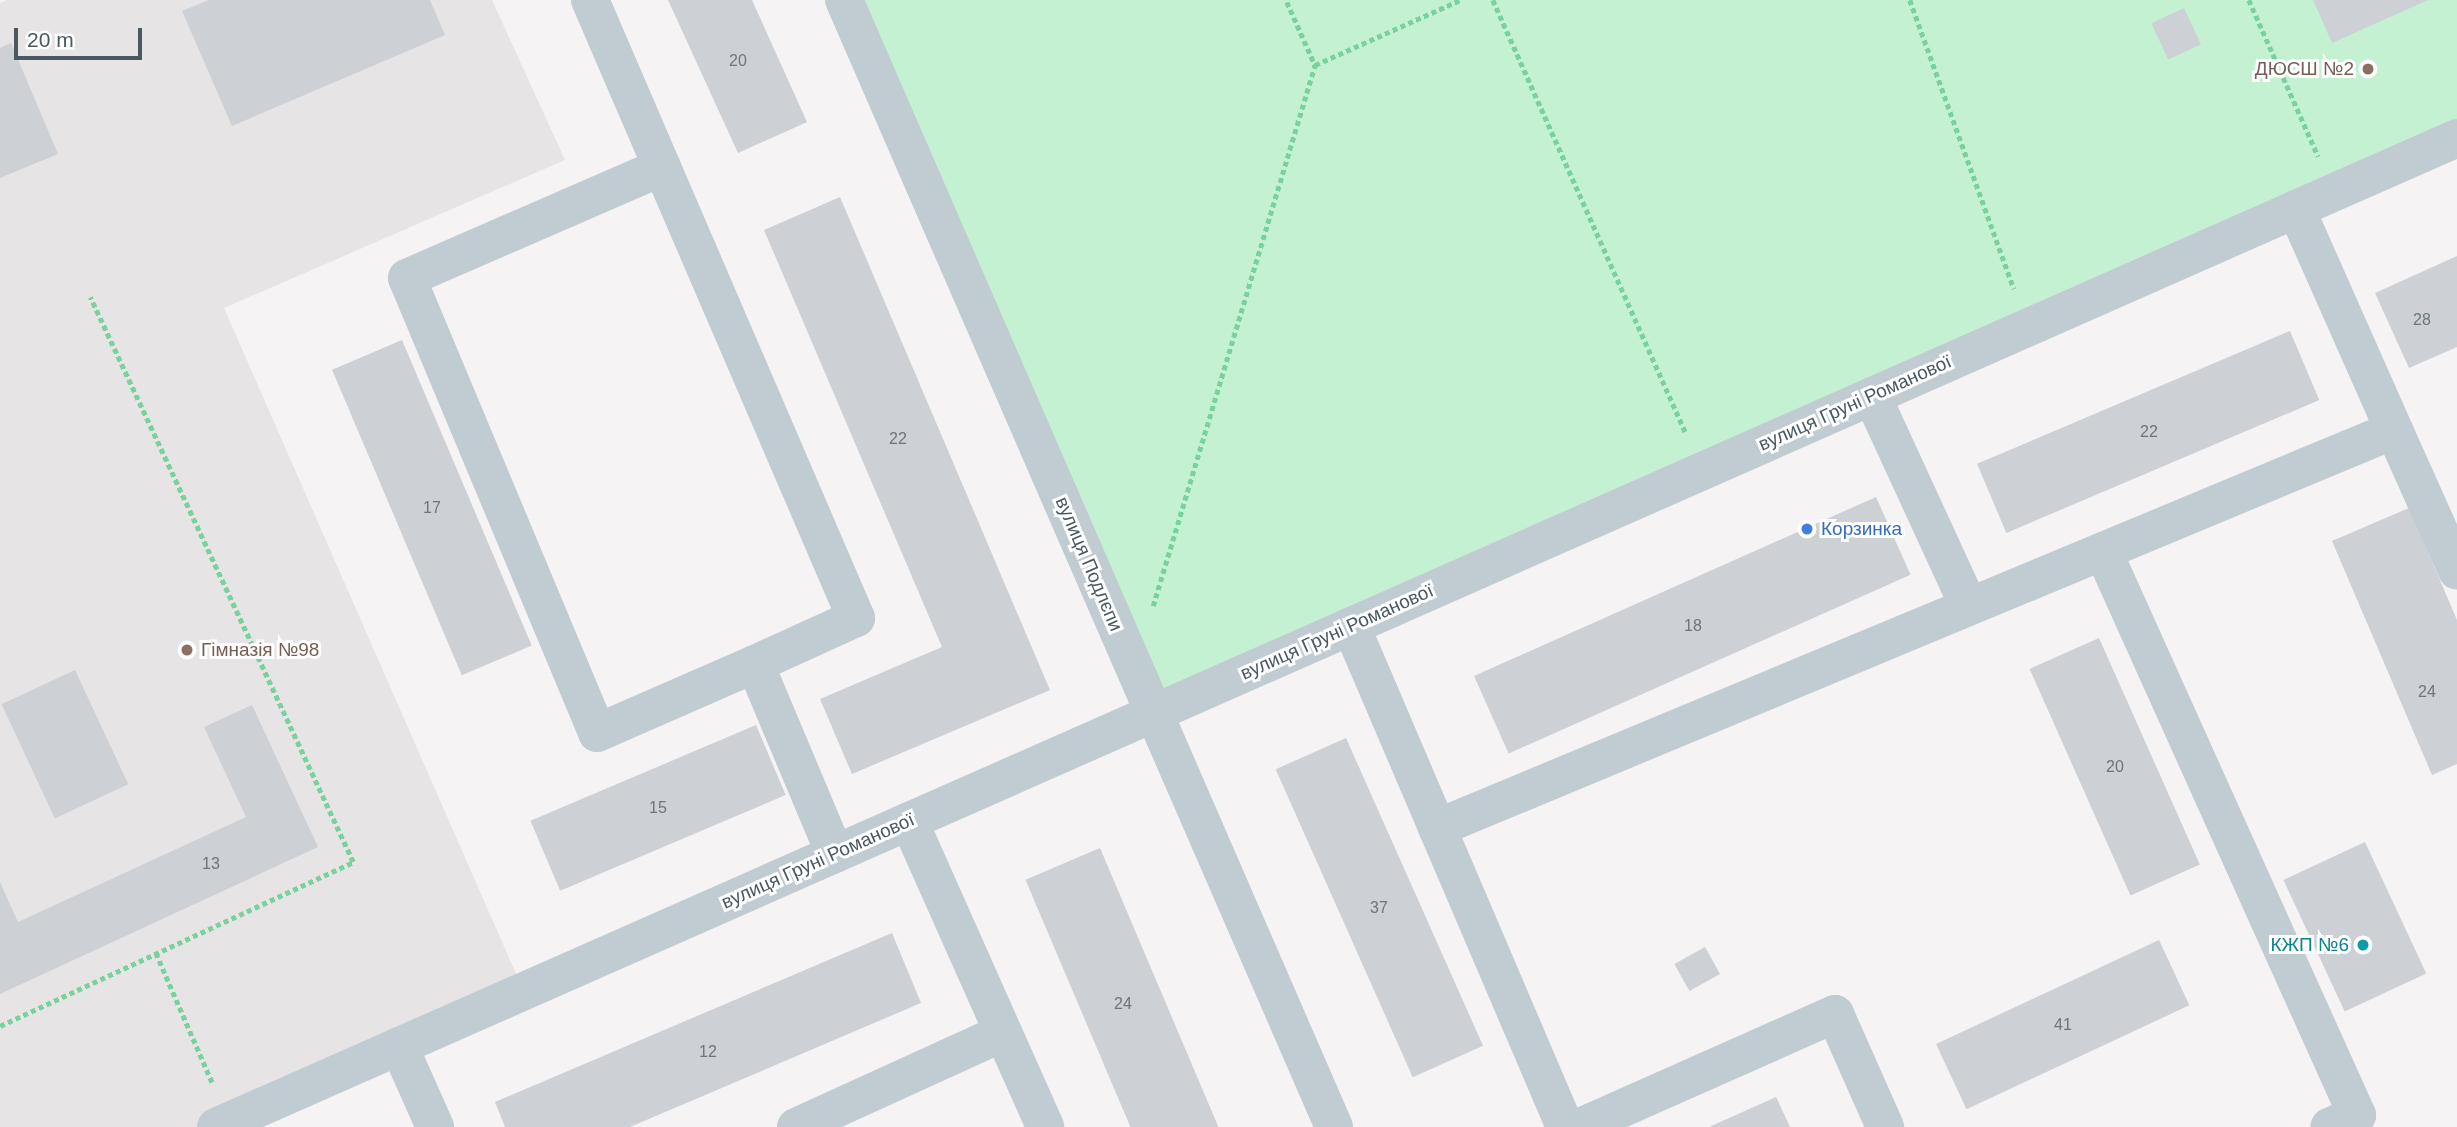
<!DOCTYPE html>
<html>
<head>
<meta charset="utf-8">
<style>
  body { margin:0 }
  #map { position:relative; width:2457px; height:1127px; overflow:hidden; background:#f5f3f3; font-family:Helvetica,sans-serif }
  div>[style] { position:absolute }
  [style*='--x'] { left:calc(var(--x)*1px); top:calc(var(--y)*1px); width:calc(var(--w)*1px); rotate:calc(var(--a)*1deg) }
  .education>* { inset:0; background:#e6e4e5 }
  .green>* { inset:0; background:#c3f1d1 }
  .building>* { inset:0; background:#cdd0d5; transform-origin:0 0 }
  .path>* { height:4.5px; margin-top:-2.25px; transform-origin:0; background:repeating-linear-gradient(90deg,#79d19e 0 5px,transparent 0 8.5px) }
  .minor>* { height:38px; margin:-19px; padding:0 19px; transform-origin:19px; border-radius:19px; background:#c1cbd2 }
  .dots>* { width:19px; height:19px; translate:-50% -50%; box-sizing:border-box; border:4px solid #fff; border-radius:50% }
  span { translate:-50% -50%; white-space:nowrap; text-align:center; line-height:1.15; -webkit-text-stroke:6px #fff; paint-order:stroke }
  .number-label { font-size:16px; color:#6b767e }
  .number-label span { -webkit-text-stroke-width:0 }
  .education-label { font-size:19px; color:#785e54 }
  .right { translate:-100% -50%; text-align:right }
  .left { translate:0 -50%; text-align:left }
  .street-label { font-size:19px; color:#4a5861 }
  .shop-label { font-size:19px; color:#366cbe }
  .culture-label { font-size:19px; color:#0d838f }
  .scale { position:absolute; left:14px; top:28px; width:128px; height:32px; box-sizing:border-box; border:4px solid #4a5861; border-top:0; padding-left:9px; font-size:21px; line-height:24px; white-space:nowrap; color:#4a5861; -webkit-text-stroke:5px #fff; paint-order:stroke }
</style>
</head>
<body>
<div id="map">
  <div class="education">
    <div style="clip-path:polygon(7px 0,492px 0,565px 160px,224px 308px,524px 992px,216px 1127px,0 1127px,0 3px)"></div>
  </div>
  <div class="green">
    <div style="clip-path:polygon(844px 0,2457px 0,2457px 138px,1153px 713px)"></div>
  </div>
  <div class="building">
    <div style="clip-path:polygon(209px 0,430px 0,445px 35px,232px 126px,182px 11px)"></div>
    <div style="clip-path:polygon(668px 0,752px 0,807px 122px,738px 153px)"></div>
    <div style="clip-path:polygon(2313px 0,2428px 0,2332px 43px)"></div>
    <div style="left:2184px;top:8px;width:40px;height:36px;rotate:65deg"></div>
    <div style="clip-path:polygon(11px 43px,58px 154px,0 178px,0 48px)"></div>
    <div style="clip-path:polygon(840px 197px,1050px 690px,852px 774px,820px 699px,942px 647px,764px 230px)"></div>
    <div style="clip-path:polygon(2457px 256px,2457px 347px,2409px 368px,2375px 293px)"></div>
    <div style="left:2290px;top:331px;width:75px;height:340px;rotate:67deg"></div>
    <div style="left:402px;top:340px;width:332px;height:76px;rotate:67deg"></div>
    <div style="left:1876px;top:497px;width:85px;height:440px;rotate:66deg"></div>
    <div style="clip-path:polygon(2409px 508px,2457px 620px,2457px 764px,2432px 775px,2332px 541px)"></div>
    <div style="left:2099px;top:638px;width:248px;height:76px;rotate:66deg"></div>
    <div style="left:75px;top:670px;width:126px;height:81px;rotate:65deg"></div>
    <div style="clip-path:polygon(252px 705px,318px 847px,0 994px,0 882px,18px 922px,246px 817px,204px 727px)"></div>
    <div style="left:756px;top:725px;width:76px;height:245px;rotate:67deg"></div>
    <div style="left:1346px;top:738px;width:337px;height:77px;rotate:66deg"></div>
    <div style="left:2365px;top:842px;width:145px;height:90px;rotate:65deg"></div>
    <div style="left:1100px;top:848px;width:304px;height:81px;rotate:67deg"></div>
    <div style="clip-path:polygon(892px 933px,921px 1003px,630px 1127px,505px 1127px,495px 1102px)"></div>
    <div style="left:2159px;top:940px;width:72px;height:246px;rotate:65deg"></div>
    <div style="left:1705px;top:947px;width:31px;height:35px;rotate:61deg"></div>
    <div style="clip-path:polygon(1776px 1097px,1790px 1127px,1709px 1127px)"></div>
  </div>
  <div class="path">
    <div style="--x:1493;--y:0;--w:475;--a:66"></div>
    <div style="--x:1910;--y:0;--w:307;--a:70.2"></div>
    <div style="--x:2249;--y:0;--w:171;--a:66.1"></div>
    <div style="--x:1287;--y:2;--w:69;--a:66"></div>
    <div style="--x:1153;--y:606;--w:565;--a:-73.33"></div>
    <div style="--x:1315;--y:65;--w:159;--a:-24.1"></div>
    <div style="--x:156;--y:953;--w:143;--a:66.5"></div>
    <div style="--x:0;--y:1026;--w:389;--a:-24.9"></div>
    <div style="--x:353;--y:862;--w:623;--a:-114.96"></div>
  </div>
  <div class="minor">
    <div style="--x:590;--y:0;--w:673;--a:66.71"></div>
    <div style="--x:856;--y:618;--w:111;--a:155.5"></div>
    <div style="--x:755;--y:664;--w:206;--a:67.2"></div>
    <div style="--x:844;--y:0;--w:1229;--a:66.5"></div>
    <div style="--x:662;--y:167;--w:278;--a:156.5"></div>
    <div style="--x:407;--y:278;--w:493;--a:67.3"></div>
    <div style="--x:597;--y:733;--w:172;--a:-23.6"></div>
    <div style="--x:1872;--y:396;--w:230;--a:65.3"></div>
    <div style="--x:2394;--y:430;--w:154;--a:65.9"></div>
    <div style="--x:2103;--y:551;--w:619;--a:65.76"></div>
    <div style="--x:2357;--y:1115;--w:30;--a:157"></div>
    <div style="--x:1351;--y:626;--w:545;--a:66.87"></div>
    <div style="--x:909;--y:821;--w:335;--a:66"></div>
    <div style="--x:1437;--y:828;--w:1036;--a:-22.58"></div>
    <div style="--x:2394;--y:430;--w:242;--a:-113.9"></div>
    <div style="--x:399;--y:1046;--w:89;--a:66"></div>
    <div style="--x:216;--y:1127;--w:2450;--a:-23.81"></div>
    <div style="--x:796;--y:1127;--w:226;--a:-24.5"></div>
    <div style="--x:1580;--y:1127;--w:279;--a:-23.9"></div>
    <div style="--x:1835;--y:1014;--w:124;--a:66.1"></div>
  </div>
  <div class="dots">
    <div style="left:2368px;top:69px;background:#8d6e63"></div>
    <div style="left:1807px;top:529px;background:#3f7fe0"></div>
    <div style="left:187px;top:650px;background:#8d6e63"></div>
    <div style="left:2363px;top:945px;background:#0f9aa8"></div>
  </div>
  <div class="number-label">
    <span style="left:738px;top:61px">20</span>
    <span style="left:2422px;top:320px">28</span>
    <span style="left:2149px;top:432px">22</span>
    <span style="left:898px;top:439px">22</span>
    <span style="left:432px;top:508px">17</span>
    <span style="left:1693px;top:626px">18</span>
    <span style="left:2427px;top:692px">24</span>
    <span style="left:2115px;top:767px">20</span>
    <span style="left:658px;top:808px">15</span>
    <span style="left:211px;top:864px">13</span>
    <span style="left:1379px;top:908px">37</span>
    <span style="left:1123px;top:1004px">24</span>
    <span style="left:2063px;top:1025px">41</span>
    <span style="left:708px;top:1052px">12</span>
  </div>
  <div class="education-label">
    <span class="right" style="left:2354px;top:69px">ДЮСШ №2</span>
    <span class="left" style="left:201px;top:650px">Гімназія №98</span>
  </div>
  <div class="street-label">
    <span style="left:1855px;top:403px;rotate:-24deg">вулиця Груні Романової</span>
    <span style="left:1089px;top:564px;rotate:67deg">вулиця Подлєпи</span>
    <span style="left:1337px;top:632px;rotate:-24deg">вулиця Груні Романової</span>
    <span style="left:818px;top:861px;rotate:-24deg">вулиця Груні Романової</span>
  </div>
  <div class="shop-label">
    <span class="left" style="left:1821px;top:529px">Корзинка</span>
  </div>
  <div class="culture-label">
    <span class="right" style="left:2349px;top:945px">КЖП №6</span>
  </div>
  <div class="scale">20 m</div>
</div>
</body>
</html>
